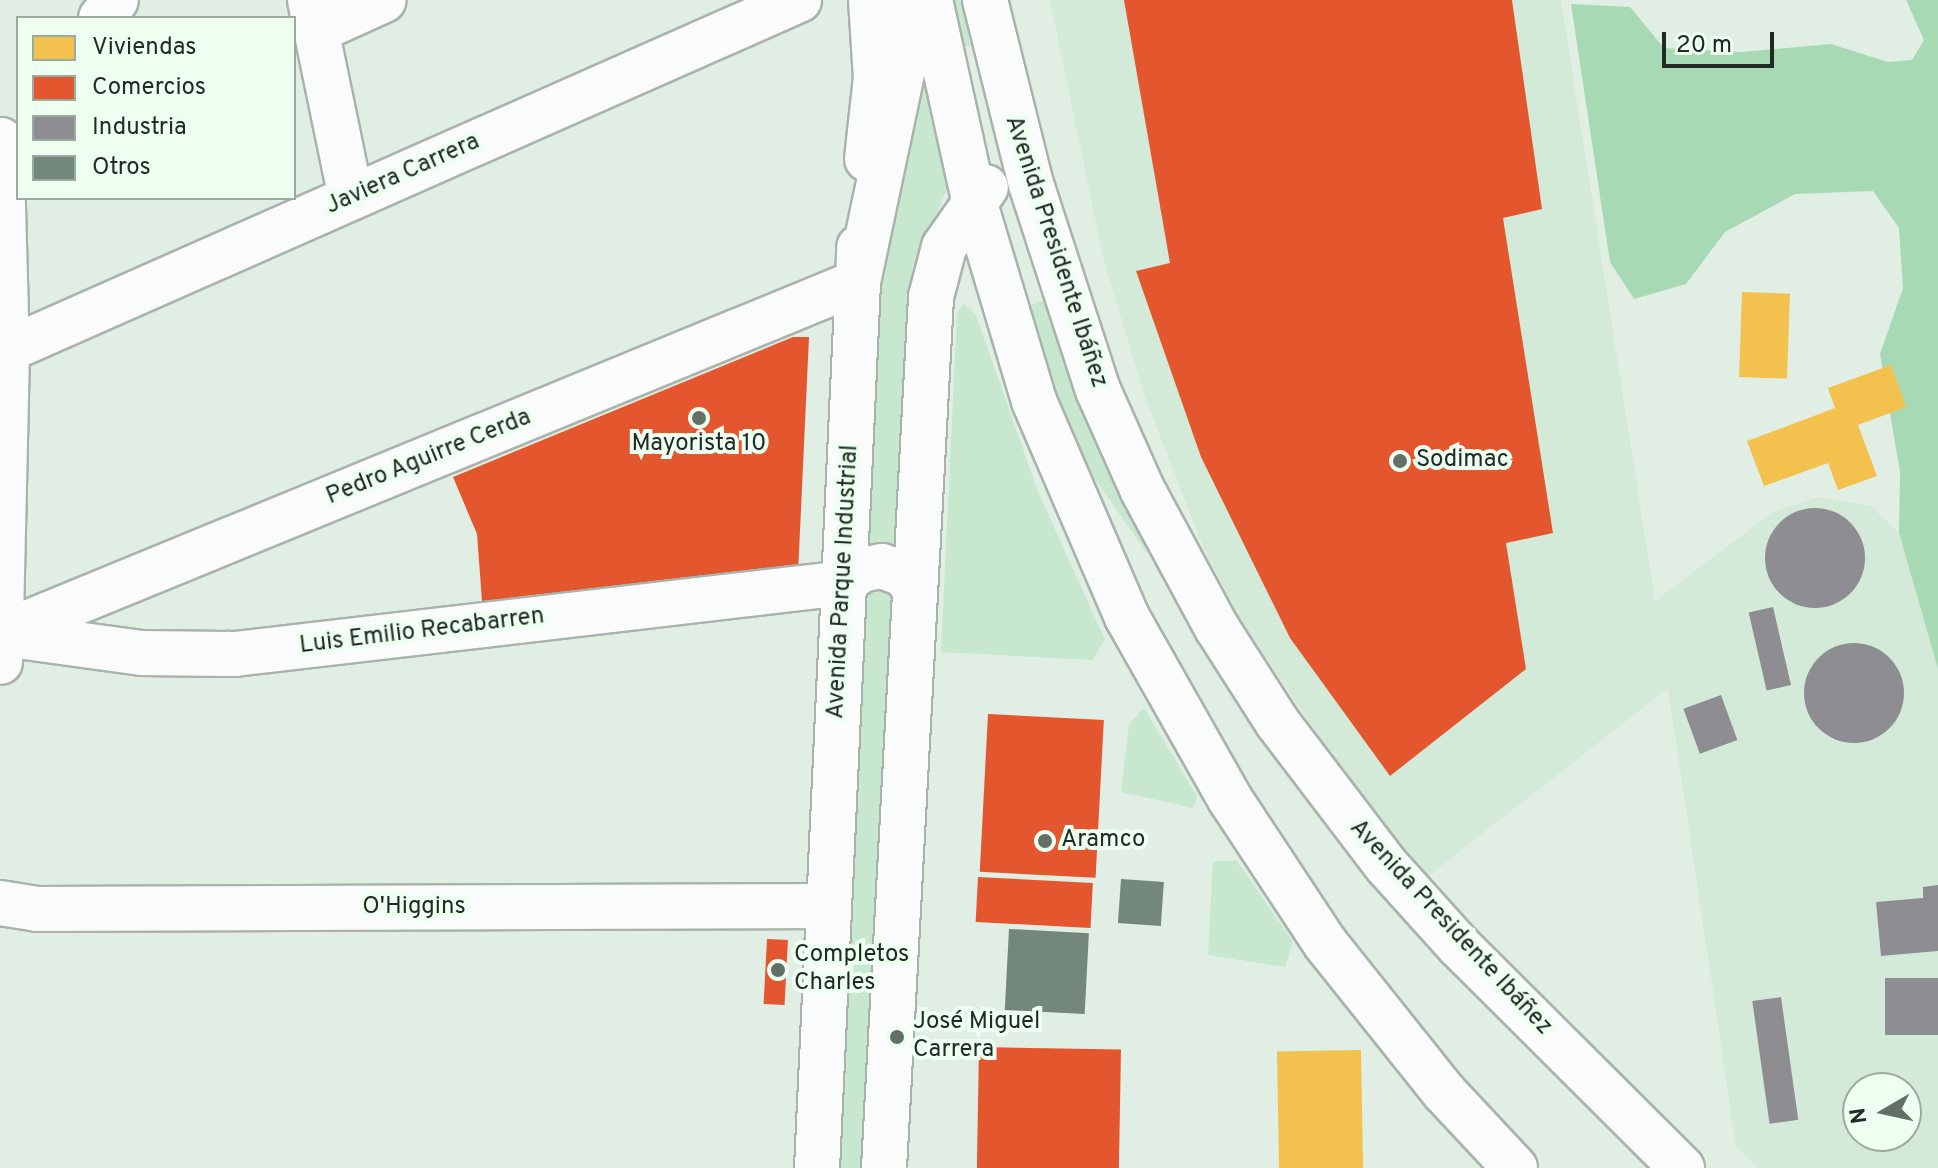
<!DOCTYPE html>
<html>
<head>
<meta charset="utf-8">
<style>
  body { margin:0 }
  #map { position:relative; width:1938px; height:1168px; overflow:hidden; background:#e1eee4; font-family:Overpass,sans-serif }
  div>[style] { position:absolute }
  [style*='--x'] { left:calc(var(--x)*1px); top:calc(var(--y)*1px); width:calc(var(--w)*1px); rotate:calc(var(--a)*1deg) }
  .built>* { inset:0; background:#d4ead9 }
  .green>* { inset:0; background:#c7e7cf }
  .forest>* { inset:0; background:#a8d9b5 }
  .homes>* { inset:0; background:#f2c14e; transform-origin:0 0 }
  .shops>* { inset:0; background:#e4572e; transform-origin:0 0 }
  .industry>* { inset:0; background:#8d8d92; transform-origin:0 0 }
  .round { border-radius:50% }
  .building>* { inset:0; background:#73877a; transform-origin:0 0 }
  .roads { filter:drop-shadow(2px 0 #a9b3ac) drop-shadow(-2px 0 #a9b3ac) drop-shadow(0 2px #a9b3ac) drop-shadow(0 -2px #a9b3ac) }
  .minor>* { height:44px; margin:-22px; padding:0 22px; transform-origin:22px; border-radius:22px; background:#fafcfb }
  .major>* { height:44px; margin:-22px; padding:0 22px; transform-origin:22px; border-radius:22px; background:#fafcfb }
  .dots>* { width:22px; height:22px; translate:-50% -50%; box-sizing:border-box; border:4px solid #edfff1; border-radius:50% }
  span { translate:-50% -50%; white-space:nowrap; text-align:center; line-height:1.15; -webkit-text-stroke:8px #edfff1; paint-order:stroke }
  .street-label { font-size:24px; color:#212a23 }
  .poi-label { font-size:24px; color:#212a23 }
  .left { translate:0 -50%; text-align:left }
  .legend { position:absolute; left:16px; top:16px; width:280px; height:184px; box-sizing:border-box; background:#edfff1; border:2px solid #9baa9f; margin:0; padding:10px 14px; list-style:none; font-size:24px; color:#212a23 }
  .legend li { display:flex; align-items:center; gap:16px; height:40px }
  .legend b { width:40px; border:2px solid #9baa9f }
  .north { position:absolute; left:1842px; top:1072px; width:80px; height:80px; box-sizing:border-box; background:#edfff1; border:2px solid #9baa9f; border-radius:50%; rotate:261deg; font-size:22px; font-weight:700; line-height:32px; text-align:center; color:#212a23 }
  .north::after { content:''; display:block; margin:auto; width:28px; height:36px; background:#646f67; clip-path:polygon(50% 0,100% 100%,50% 72%,0 100%) }
  .scale { position:absolute; left:1662px; top:32px; width:112px; height:36px; box-sizing:border-box; border:4px solid #212a23; border-top:0; padding-left:10px; font-size:24px; line-height:28px; white-space:nowrap; color:#212a23; -webkit-text-stroke:6px #edfff1; paint-order:stroke }
</style>
</head>
<body>
<div id="map">
  <div class="built">
    <div style="clip-path:polygon(evenodd,1050px 0,1561px 0,1655px 601px,1773px 512px,1819px 497px,1871px 506px,1899px 533px,1938px 669px,1938px 1168px,1758px 1168px,1736px 1146px,1668px 688px,1427px 877px,1360px 798px,1238px 616px,1201px 542px,1145px 397px,1103px 257px,1050px 0,1858px 1088px,1906px 1088px,1906px 1136px,1858px 1136px,1858px 1088px)"></div>
  </div>
  <div class="green">
    <div style="clip-path:polygon(948px 0,962px 0,970px 46px,959px 47px)"></div>
    <div style="clip-path:polygon(922px 65px,950px 181px,926px 241px,898px 551px,873px 553px,868px 535px,882px 259px)"></div>
    <div style="clip-path:polygon(1042px 301px,1050px 304px,1147px 553px,1080px 458px,1061px 415px,1025px 307px)"></div>
    <div style="clip-path:polygon(964px 304px,976px 315px,1037px 489px,1105px 640px,1092px 660px,941px 652px,957px 313px)"></div>
    <div style="clip-path:polygon(887px 587px,895px 599px,862px 1168px,834px 1168px,866px 601px,872px 591px)"></div>
    <div style="clip-path:polygon(1144px 708px,1197px 796px,1193px 808px,1121px 792px,1129px 724px)"></div>
    <div style="clip-path:polygon(1213px 861px,1237px 861px,1293px 942px,1285px 967px,1208px 955px)"></div>
  </div>
  <div class="forest">
    <div style="clip-path:polygon(1906px 0,1938px 0,1938px 669px,1899px 533px,1900px 472px,1880px 354px,1903px 288px,1899px 228px,1873px 191px,1795px 194px,1725px 232px,1686px 284px,1634px 299px,1610px 262px,1571px 4px,1630px 7px,1664px 48px,1741px 52px,1831px 44px,1888px 62px,1912px 60px,1924px 40px)"></div>
  </div>
  <div class="homes">
    <div style="left:1742px;top:292px;width:48px;height:85px;rotate:2deg"></div>
    <div style="clip-path:polygon(1891px 365px,1906px 407px,1858px 425px,1877px 476px,1838px 490px,1828px 463px,1764px 486px,1747px 441px,1835px 408px,1828px 388px)"></div>
    <div style="left:1361px;top:1050px;width:118px;height:84px;rotate:89deg"></div>
  </div>
  <div class="shops">
    <div style="clip-path:polygon(1124px 0,1512px 0,1542px 209px,1503px 218px,1553px 533px,1506px 543px,1526px 669px,1390px 776px,1290px 638px,1201px 457px,1136px 271px,1170px 263px)"></div>
    <div style="clip-path:polygon(793px 337px,809px 337px,798px 574px,483px 615px,477px 534px,453px 477px)"></div>
    <div style="left:988px;top:714px;width:116px;height:158px;rotate:3deg"></div>
    <div style="left:978px;top:877px;width:115px;height:45px;rotate:3deg"></div>
    <div style="left:767px;top:939px;width:21px;height:65px;rotate:3deg"></div>
    <div style="left:979px;top:1047px;width:142px;height:121px;rotate:1deg"></div>
  </div>
  <div class="industry">
    <div class="round" style="left:1765px;top:508px;width:100px;height:100px"></div>
    <div style="left:1773px;top:607px;width:80px;height:25px;rotate:77deg"></div>
    <div class="round" style="left:1804px;top:643px;width:100px;height:100px"></div>
    <div style="left:1721px;top:695px;width:48px;height:40px;rotate:70deg"></div>
    <div style="clip-path:polygon(1938px 885px,1938px 951px,1881px 956px,1876px 902px,1923px 898px,1923px 887px)"></div>
    <div style="left:1938px;top:978px;width:57px;height:53px;rotate:90deg"></div>
    <div style="left:1781px;top:997px;width:124px;height:29px;rotate:82deg"></div>
  </div>
  <div class="building">
    <div style="left:1121px;top:879px;width:43px;height:44px;rotate:4deg"></div>
    <div style="left:1009px;top:929px;width:80px;height:81px;rotate:3deg"></div>
  </div>
  <div class="roads">
    <div class="minor">
      <div style="--x:310;--y:0;--w:202;--a:78.3"></div>
      <div style="--x:101;--y:18;--w:23;--a:-50"></div>
      <div style="--x:318;--y:30;--w:72;--a:-24.4"></div>
      <div style="--x:867;--y:159;--w:81;--a:-83.7"></div>
      <div style="--x:876;--y:78;--w:78;--a:-93.7"></div>
      <div style="--x:7;--y:350;--w:866;--a:-23.84"></div>
      <div style="--x:0;--y:634;--w:927;--a:-22.31"></div>
      <div style="--x:858;--y:282;--w:35;--a:-88"></div>
      <div style="--x:3;--y:634;--w:140;--a:7.8"></div>
      <div style="--x:142;--y:653;--w:93;--a:0.6"></div>
      <div style="--x:235;--y:654;--w:613;--a:-6.65"></div>
      <div style="--x:0;--y:662;--w:312;--a:-88.7"></div>
      <div style="--x:7;--y:350;--w:210;--a:-91.6"></div>
      <div style="--x:0;--y:903;--w:36;--a:9"></div>
      <div style="--x:36;--y:909;--w:793;--a:-0.22"></div>
    </div>
    <div class="major">
      <div style="--x:930;--y:0;--w:209;--a:77.6"></div>
      <div style="--x:975;--y:204;--w:206;--a:73.3"></div>
      <div style="--x:1034;--y:401;--w:235;--a:66.7"></div>
      <div style="--x:1127;--y:617;--w:209;--a:60.5"></div>
      <div style="--x:1230;--y:799;--w:173;--a:56.6"></div>
      <div style="--x:1325;--y:943;--w:191;--a:51.4"></div>
      <div style="--x:1444;--y:1092;--w:104;--a:46.9"></div>
      <div style="--x:985;--y:0;--w:190;--a:76"></div>
      <div style="--x:1031;--y:184;--w:217;--a:72"></div>
      <div style="--x:1098;--y:390;--w:108;--a:66"></div>
      <div style="--x:1142;--y:489;--w:158;--a:61.7"></div>
      <div style="--x:1217;--y:628;--w:112;--a:57.4"></div>
      <div style="--x:1277;--y:722;--w:180;--a:52.7"></div>
      <div style="--x:1386;--y:865;--w:109;--a:48"></div>
      <div style="--x:1459;--y:946;--w:315;--a:44.9"></div>
      <div style="--x:844;--y:583;--w:21;--a:-37"></div>
      <div style="--x:861;--y:570;--w:21;--a:-11"></div>
      <div style="--x:882;--y:566;--w:25;--a:21"></div>
      <div style="--x:905;--y:575;--w:18;--a:56"></div>
      <div style="--x:817;--y:1168;--w:887;--a:-87.35"></div>
      <div style="--x:858;--y:282;--w:218;--a:-78.1"></div>
      <div style="--x:903;--y:69;--w:69;--a:-85.9"></div>
      <div style="--x:884;--y:1168;--w:872;--a:-86.91"></div>
      <div style="--x:931;--y:297;--w:52;--a:-75.4"></div>
      <div style="--x:944;--y:247;--w:73;--a:-55"></div>
    </div>
  </div>
  <div class="dots">
    <div style="left:699px;top:418px;background:#646f67"></div>
    <div style="left:1400px;top:461px;background:#646f67"></div>
    <div style="left:1045px;top:841px;background:#646f67"></div>
    <div style="left:778px;top:970px;background:#646f67"></div>
    <div style="left:897px;top:1037px;background:#646f67"></div>
  </div>
  <div class="street-label">
    <span style="left:403px;top:175px;rotate:-24deg">Javiera Carrera</span>
    <span style="left:1055px;top:252px;rotate:72deg">Avenida Presidente Ibáñez</span>
    <span style="left:429px;top:458px;rotate:-22deg">Pedro Aguirre Cerda</span>
    <span style="left:844px;top:582px;rotate:-87deg">Avenida Parque Industrial</span>
    <span style="left:422px;top:632px;rotate:-7deg">Luis Emilio Recabarren</span>
    <span style="left:414px;top:908px">O'Higgins</span>
    <span style="left:1450px;top:928px;rotate:47deg">Avenida Presidente Ibáñez</span>
  </div>
  <div class="poi-label">
    <span style="left:699px;top:445px">Mayorista 10</span>
    <span class="left" style="left:1416px;top:461px">Sodimac</span>
    <span class="left" style="left:1061px;top:841px">Aramco</span>
    <span class="left" style="left:794px;top:970px">Completos<br>Charles</span>
    <span class="left" style="left:913px;top:1037px">José Miguel<br>Carrera</span>
  </div>
  <ul class="legend">
  <li><b style="height:22px;background:#f2c14e"></b>Viviendas</li>
  <li><b style="height:22px;background:#e4572e"></b>Comercios</li>
  <li><b style="height:22px;background:#8d8d92"></b>Industria</li>
  <li><b style="height:22px;background:#73877a"></b>Otros</li>
  </ul>
  <div class="north">N</div>
  <div class="scale">20 m</div>
</div>
</body>
</html>
